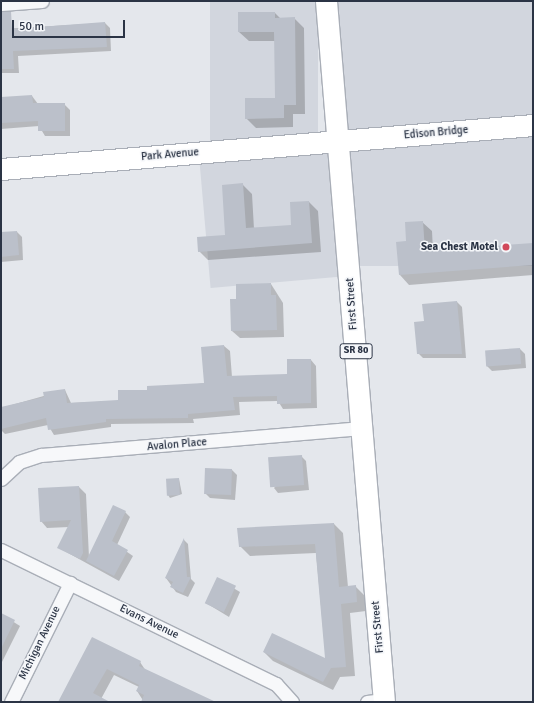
<!DOCTYPE html>
<html>
<head>
<meta charset="utf-8">
<style>
  body { margin:0 }
  #map { position:relative; width:534px; height:703px; overflow:hidden; background:#e4e7ec; font-family:Signika,sans-serif }
  div>[style] { position:absolute }
  [style*='--x'] { left:calc(var(--x)*1px); top:calc(var(--y)*1px); width:calc(var(--w)*1px); rotate:calc(var(--a)*1deg) }
  .built>* { inset:0; background:#d2d6de; transform-origin:0 0 }
  .shadow>* { inset:0; background:#0003 }
  .building>* { inset:0; background:#bbc0ca; transform-origin:0 0 }
  .roads { filter:drop-shadow(1px 0 #a9aeb7) drop-shadow(-1px 0 #a9aeb7) drop-shadow(0 1px #a9aeb7) drop-shadow(0 -1px #a9aeb7) }
  .street>* { height:13px; margin:-6.5px; padding:0 6.5px; transform-origin:6.5px; border-radius:6.5px; background:#f7f8fa }
  .primary>* { height:21px; margin:-10.5px; padding:0 10.5px; transform-origin:10.5px; border-radius:10.5px; background:#fff }
  .dots>* { width:11px; height:11px; translate:-50% -50%; box-sizing:border-box; border:2px solid #f4f6f9; border-radius:50% }
  span { translate:-50% -50%; white-space:nowrap; text-align:center; line-height:1.15; -webkit-text-stroke:3px #f4f6f9; paint-order:stroke }
  .shield-label span { padding:1px 3px; background:#f4f6f9; border:1px solid; border-radius:3px; -webkit-text-stroke-width:0 }
  .shield-label { font-size:10px; color:#2b3445; font-weight:700 }
  .street-label { font-size:11px; color:#2b3445 }
  .poi-label { font-size:11px; color:#2b3445; font-weight:700 }
  .right { translate:-100% -50%; text-align:right }
  .frame { position:absolute; inset:0; border:2px solid #2b3445; pointer-events:none }
  .scale { position:absolute; left:12px; top:20px; width:113px; height:18px; box-sizing:border-box; border:2px solid #2b3445; border-top:0; padding-left:5px; font-size:12px; line-height:14px; white-space:nowrap; color:#2b3445; -webkit-text-stroke:3px #f4f6f9; paint-order:stroke }
</style>
</head>
<body>
<div id="map">
  <div class="built">
    <div style="left:210px;top:1px;width:108px;height:142px"></div>
    <div style="clip-path:polygon(335px 1px,533px 1px,533px 117px,347px 132px)"></div>
    <div style="left:533px;top:133px;width:133px;height:186px;rotate:90deg"></div>
    <div style="left:331px;top:150px;width:127px;height:132px;rotate:85deg"></div>
  </div>
  <div class="shadow">
    <div style="clip-path:polygon(275px 13px,281px 19px,294px 18px,304px 28px,305px 114px,293px 114px,293px 127px,256px 128px,246px 118px,276px 99px,276px 41px,249px 41px,239px 32px)"></div>
    <div style="clip-path:polygon(105px 23px,110px 28px,111px 51px,18px 56px,19px 73px,1px 73px,1px 29px)"></div>
    <div style="clip-path:polygon(32px 96px,38px 104px,64px 104px,70px 110px,70px 136px,45px 136px,39px 126px,1px 129px,1px 98px)"></div>
    <div style="clip-path:polygon(242px 184px,252px 194px,254px 229px,292px 226px,309px 202px,318px 211px,321px 252px,208px 260px,199px 251px,226px 236px)"></div>
    <div style="clip-path:polygon(422px 222px,432px 231px,433px 251px,533px 244px,533px 275px,409px 285px,400px 275px,407px 242px)"></div>
    <div style="clip-path:polygon(17px 232px,22px 237px,23px 260px,1px 262px,1px 233px)"></div>
    <div style="clip-path:polygon(271px 284px,283px 303px,284px 337px,240px 338px,232px 331px,237px 299px)"></div>
    <div style="clip-path:polygon(457px 302px,462px 307px,466px 358px,423px 358px,418px 353px,425px 322px)"></div>
    <div style="clip-path:polygon(224px 346px,230px 351px,232px 377px,288px 375px,311px 360px,316px 366px,317px 408px,283px 409px,278px 401px,239px 402px,240px 415px,193px 419px,194px 423px,111px 424px,111px 427px,54px 435px,48px 425px,5px 434px,1px 430px,1px 408px,65px 390px,71px 403px,119px 401px,148px 391px,205px 383px,202px 348px)"></div>
    <div style="clip-path:polygon(520px 349px,525px 354px,526px 368px,492px 371px,487px 366px,486px 351px)"></div>
    <div style="clip-path:polygon(301px 456px,306px 461px,309px 490px,278px 493px,274px 488px)"></div>
    <div style="clip-path:polygon(206px 469px,232px 470px,237px 475px,235px 500px,210px 498px,205px 493px)"></div>
    <div style="clip-path:polygon(179px 479px,182px 494px,170px 498px,168px 495px)"></div>
    <div style="clip-path:polygon(79px 487px,86px 494px,89px 557px,125px 512px,130px 517px,117px 545px,133px 556px,119px 581px,59px 548px,69px 527px,47px 528px,41px 521px)"></div>
    <div style="clip-path:polygon(334px 524px,343px 533px,348px 587px,355px 586px,365px 596px,366px 611px,350px 613px,355px 676px,340px 677px,333px 690px,273px 661px,264px 652px,326px 660px,316px 553px,250px 556px,240px 546px)"></div>
    <div style="clip-path:polygon(184px 540px,188px 544px,191px 579px,195px 583px,188px 597px,176px 592px,166px 578px)"></div>
    <div style="clip-path:polygon(218px 579px,240px 592px,229px 617px,206px 603px)"></div>
    <div style="clip-path:polygon(1px 614px,20px 626px,1px 664px)"></div>
    <div style="clip-path:polygon(93px 639px,140px 662px,146px 671px,212px 702px,144px 702px,137px 691px,139px 687px,114px 675px,101px 699px,104px 702px,59px 702px)"></div>
  </div>
  <div class="building">
    <div style="clip-path:polygon(11px 11px,12px 29px,105px 22px,107px 47px,13px 51px,14px 69px,1px 69px,1px 12px)"></div>
    <div style="clip-path:polygon(238px 12px,275px 12px,275px 18px,295px 17px,296px 105px,284px 105px,284px 118px,245px 119px,245px 98px,275px 98px,274px 32px,238px 32px)"></div>
    <div style="clip-path:polygon(32px 95px,33px 103px,65px 103px,65px 131px,38px 131px,38px 121px,1px 123px,1px 97px)"></div>
    <div style="clip-path:polygon(243px 183px,246px 228px,291px 225px,290px 202px,309px 201px,312px 243px,198px 252px,197px 237px,225px 235px,222px 185px)"></div>
    <div style="clip-path:polygon(423px 221px,425px 251px,533px 243px,533px 265px,399px 275px,396px 242px,406px 241px,405px 222px)"></div>
    <div style="clip-path:polygon(17px 231px,19px 255px,1px 257px,1px 232px)"></div>
    <div style="clip-path:polygon(271px 283px,271px 295px,276px 295px,277px 330px,231px 331px,230px 299px,236px 299px,236px 284px)"></div>
    <div style="clip-path:polygon(457px 301px,462px 354px,417px 354px,414px 322px,424px 321px,422px 304px)"></div>
    <div style="clip-path:polygon(224px 345px,227px 376px,287px 374px,287px 359px,311px 359px,311px 403px,277px 404px,277px 396px,233px 397px,235px 410px,188px 414px,188px 418px,106px 419px,106px 422px,48px 430px,46px 418px,1px 429px,1px 407px,44px 397px,43px 392px,65px 389px,67px 403px,118px 400px,118px 390px,147px 390px,147px 386px,204px 383px,201px 347px)"></div>
    <div style="left:520px;top:348px;width:16px;height:35px;rotate:86deg"></div>
    <div style="left:302px;top:455px;width:30px;height:34px;rotate:86deg"></div>
    <div style="left:205px;top:468px;width:27px;height:26px;rotate:2deg"></div>
    <div style="left:179px;top:478px;width:17px;height:13px;rotate:87deg"></div>
    <div style="clip-path:polygon(79px 486px,83px 553px,80px 559px,57px 548px,71px 520px,40px 522px,38px 488px)"></div>
    <div style="clip-path:polygon(113px 505px,126px 511px,112px 541px,128px 550px,114px 576px,86px 561px)"></div>
    <div style="clip-path:polygon(334px 523px,339px 587px,356px 585px,357px 602px,341px 604px,346px 667px,331px 668px,323px 682px,263px 652px,272px 633px,325px 658px,315px 544px,239px 547px,237px 528px)"></div>
    <div style="clip-path:polygon(184px 538px,187px 577px,191px 577px,183px 593px,170px 587px,173px 582px,165px 578px)"></div>
    <div style="left:217px;top:577px;width:21px;height:29px;rotate:25deg"></div>
    <div style="clip-path:polygon(1px 613px,15px 620px,1px 649px)"></div>
    <div style="clip-path:polygon(92px 637px,141px 661px,139px 666px,216px 702px,141px 702px,144px 695px,136px 691px,139px 685px,107px 669px,93px 693px,110px 702px,58px 702px)"></div>
  </div>
  <div class="roads">
    <div class="street">
      <div style="--x:1;--y:4;--w:41;--a:-4.2"></div>
      <div style="--x:1;--y:479;--w:25;--a:-43"></div>
      <div style="--x:19;--y:462;--w:23;--a:-18"></div>
      <div style="--x:41;--y:455;--w:322;--a:-4.8"></div>
      <div style="--x:1;--y:550;--w:306;--a:26"></div>
      <div style="--x:276;--y:684;--w:24;--a:48"></div>
      <div style="--x:11;--y:702;--w:133;--a:-63.6"></div>
      <div style="--x:367;--y:702;--w:17;--a:-7"></div>
    </div>
    <div class="primary">
      <div style="--x:326;--y:1;--w:703;--a:85.27"></div>
      <div style="--x:1;--y:169;--w:534;--a:-4.73"></div>
    </div>
  </div>
  <div class="dots">
    <div style="left:506px;top:247px;background:#d1495b"></div>
  </div>
  <div class="shield-label">
    <span style="left:356px;top:351px">SR 80</span>
  </div>
  <div class="street-label">
    <span style="left:436px;top:133px;rotate:-5deg">Edison Bridge</span>
    <span style="left:170px;top:155px;rotate:-5deg">Park Avenue</span>
    <span style="left:352px;top:304px;rotate:-94deg">First Street</span>
    <span style="left:177px;top:445px;rotate:-5deg">Avalon Place</span>
    <span style="left:149px;top:622px;rotate:26deg">Evans Avenue</span>
    <span style="left:378px;top:627px;rotate:-95deg">First Street</span>
    <span style="left:40px;top:643px;rotate:-64deg">Michigan Avenue</span>
  </div>
  <div class="poi-label">
    <span class="right" style="left:498px;top:247px">Sea Chest Motel</span>
  </div>
  <div class="frame"></div>
  <div class="scale">50 m</div>
</div>
</body>
</html>
